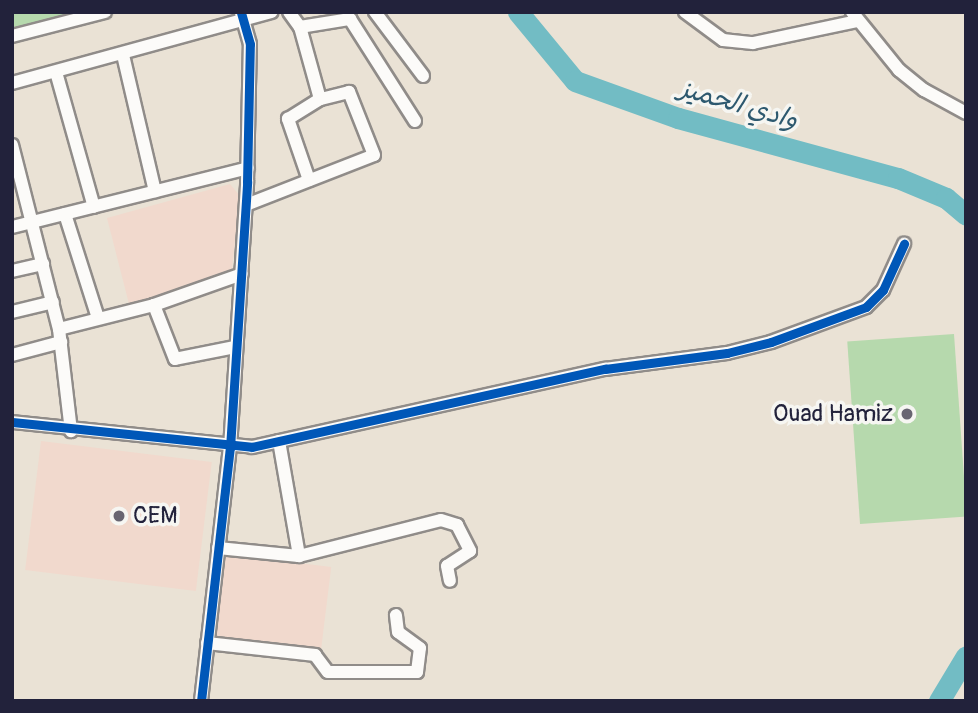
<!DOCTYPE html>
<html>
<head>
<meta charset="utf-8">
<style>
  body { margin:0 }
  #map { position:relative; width:978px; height:713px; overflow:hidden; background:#eae2d5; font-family:Pangolin,"Playpen Sans Arabic",sans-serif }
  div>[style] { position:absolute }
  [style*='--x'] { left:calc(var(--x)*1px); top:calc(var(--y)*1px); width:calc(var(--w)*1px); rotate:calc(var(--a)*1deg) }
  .built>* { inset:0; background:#f1d9cd; transform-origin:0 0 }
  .green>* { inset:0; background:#b6d9ad; transform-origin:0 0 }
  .river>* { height:21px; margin:-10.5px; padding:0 10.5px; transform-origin:10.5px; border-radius:10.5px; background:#72bcc4 }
  .roads { filter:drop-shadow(2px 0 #908c89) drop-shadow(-2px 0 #908c89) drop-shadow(0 2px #908c89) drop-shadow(0 -2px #908c89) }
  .minor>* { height:12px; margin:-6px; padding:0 6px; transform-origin:6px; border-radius:6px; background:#fcfbf9 }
  .cycleway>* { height:9px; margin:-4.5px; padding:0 4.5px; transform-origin:4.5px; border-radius:4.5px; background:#0057b8 }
  .dots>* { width:19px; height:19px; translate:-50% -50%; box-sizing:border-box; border:4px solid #f6f6f2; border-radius:50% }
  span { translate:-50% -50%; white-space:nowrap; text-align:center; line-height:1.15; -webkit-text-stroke:7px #f6f6f2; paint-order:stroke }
  .poi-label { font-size:24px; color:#22223b }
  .right { translate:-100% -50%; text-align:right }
  .left { translate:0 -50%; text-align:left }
  .water-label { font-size:26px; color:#2d596f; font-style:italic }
  .frame { position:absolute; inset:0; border:14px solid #22223b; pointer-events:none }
</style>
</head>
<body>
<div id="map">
  <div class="built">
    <div style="clip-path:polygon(230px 184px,240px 196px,231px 277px,129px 304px,107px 218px)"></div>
    <div style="left:41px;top:441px;width:172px;height:130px;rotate:7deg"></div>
    <div style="left:226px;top:554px;width:106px;height:85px;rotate:7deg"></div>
  </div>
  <div class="green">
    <div style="clip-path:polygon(12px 12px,81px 12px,12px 29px)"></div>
    <div style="left:954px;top:334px;width:183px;height:107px;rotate:86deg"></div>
  </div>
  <div class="river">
    <div style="--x:518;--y:12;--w:89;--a:50.4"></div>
    <div style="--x:575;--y:81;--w:109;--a:19.8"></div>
    <div style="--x:678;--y:118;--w:228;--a:15.3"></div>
    <div style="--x:898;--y:178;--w:52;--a:22.6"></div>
    <div style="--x:946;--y:198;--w:26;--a:40"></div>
    <div style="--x:939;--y:701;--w:52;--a:-59"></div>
  </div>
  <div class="roads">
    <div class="minor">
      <div style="--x:289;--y:12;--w:19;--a:54"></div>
      <div style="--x:300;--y:27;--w:51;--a:-9.1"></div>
      <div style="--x:350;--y:19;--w:121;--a:57.5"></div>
      <div style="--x:375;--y:12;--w:80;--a:53.1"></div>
      <div style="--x:685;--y:12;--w:47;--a:36.4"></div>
      <div style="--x:723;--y:40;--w:30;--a:6"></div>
      <div style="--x:753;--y:43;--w:106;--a:-11.9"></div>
      <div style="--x:852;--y:12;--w:75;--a:51"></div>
      <div style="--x:899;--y:70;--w:32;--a:39"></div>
      <div style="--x:924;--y:90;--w:48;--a:28.7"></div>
      <div style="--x:12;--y:36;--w:96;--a:-14.5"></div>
      <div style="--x:123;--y:55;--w:140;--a:76.8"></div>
      <div style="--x:56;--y:72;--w:140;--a:74.3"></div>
      <div style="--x:12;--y:83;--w:269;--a:-15.3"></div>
      <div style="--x:12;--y:145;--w:190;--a:75.7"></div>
      <div style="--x:59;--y:329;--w:103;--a:83.3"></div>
      <div style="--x:309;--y:180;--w:65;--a:-109"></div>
      <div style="--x:288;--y:119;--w:38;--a:-32"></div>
      <div style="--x:246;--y:205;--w:137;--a:-21.3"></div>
      <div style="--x:374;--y:155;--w:68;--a:-111.6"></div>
      <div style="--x:349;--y:92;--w:30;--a:166"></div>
      <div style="--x:320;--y:99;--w:75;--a:-105.5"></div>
      <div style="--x:65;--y:214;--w:109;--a:72.4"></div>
      <div style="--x:12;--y:227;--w:243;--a:-14"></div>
      <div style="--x:12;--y:271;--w:32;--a:-13"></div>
      <div style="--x:12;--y:312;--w:42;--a:-13.7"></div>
      <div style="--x:59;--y:329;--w:98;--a:-14.2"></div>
      <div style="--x:235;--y:347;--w:61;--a:168.7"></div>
      <div style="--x:175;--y:359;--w:58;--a:-111.3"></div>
      <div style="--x:154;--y:305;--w:93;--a:-19.4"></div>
      <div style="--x:12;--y:355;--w:51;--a:-14.9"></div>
      <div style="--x:12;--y:422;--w:241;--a:5.9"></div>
      <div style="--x:252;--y:447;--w:362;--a:-12.5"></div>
      <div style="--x:605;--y:369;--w:123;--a:-7.5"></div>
      <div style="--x:727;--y:353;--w:45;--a:-14"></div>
      <div style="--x:771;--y:342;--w:101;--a:-20.2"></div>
      <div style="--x:866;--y:307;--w:24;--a:-45"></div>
      <div style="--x:883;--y:290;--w:51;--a:-65.5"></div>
      <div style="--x:279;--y:441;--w:117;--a:80.1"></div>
      <div style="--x:218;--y:548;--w:81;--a:5.6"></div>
      <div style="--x:299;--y:556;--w:146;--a:-14.2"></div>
      <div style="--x:441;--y:520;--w:17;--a:17"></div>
      <div style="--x:457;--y:525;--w:29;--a:63"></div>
      <div style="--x:470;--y:551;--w:27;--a:147"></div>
      <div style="--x:447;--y:566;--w:15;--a:79"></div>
      <div style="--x:207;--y:643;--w:109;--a:6.3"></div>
      <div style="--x:315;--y:655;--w:21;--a:53"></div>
      <div style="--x:328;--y:672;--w:89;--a:0"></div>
      <div style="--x:417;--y:672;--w:24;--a:-83"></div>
      <div style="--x:420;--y:648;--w:27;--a:-144"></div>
      <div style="--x:398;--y:632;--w:17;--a:-97"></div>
      <div style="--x:201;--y:701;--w:255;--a:-83.5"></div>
      <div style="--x:230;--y:448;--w:267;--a:-86.3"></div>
      <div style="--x:247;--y:182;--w:138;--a:-88.8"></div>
      <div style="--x:250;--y:44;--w:33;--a:-106"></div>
    </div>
  </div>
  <div class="cycleway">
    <div style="--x:12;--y:422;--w:241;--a:5.9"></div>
    <div style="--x:252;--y:447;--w:362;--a:-12.5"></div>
    <div style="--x:605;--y:369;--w:123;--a:-7.5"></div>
    <div style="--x:727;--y:353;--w:45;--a:-14"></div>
    <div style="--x:771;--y:342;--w:101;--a:-20.2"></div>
    <div style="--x:866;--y:307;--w:24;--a:-45"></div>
    <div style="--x:883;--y:290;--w:51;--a:-65.5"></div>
    <div style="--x:201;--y:701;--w:255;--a:-83.5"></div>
    <div style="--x:230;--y:448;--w:267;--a:-86.3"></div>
    <div style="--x:247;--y:182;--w:138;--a:-88.8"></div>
    <div style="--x:250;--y:44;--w:33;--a:-106"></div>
  </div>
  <div class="dots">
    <div style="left:907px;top:414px;background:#686571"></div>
    <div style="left:119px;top:516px;background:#686571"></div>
  </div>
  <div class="poi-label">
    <span class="right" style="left:893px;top:414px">Ouad Hamiz</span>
    <span class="left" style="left:133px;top:516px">CEM</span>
  </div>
  <div class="water-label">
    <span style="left:738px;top:105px;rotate:16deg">وادي الحميز</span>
  </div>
  <div class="frame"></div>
</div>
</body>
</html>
